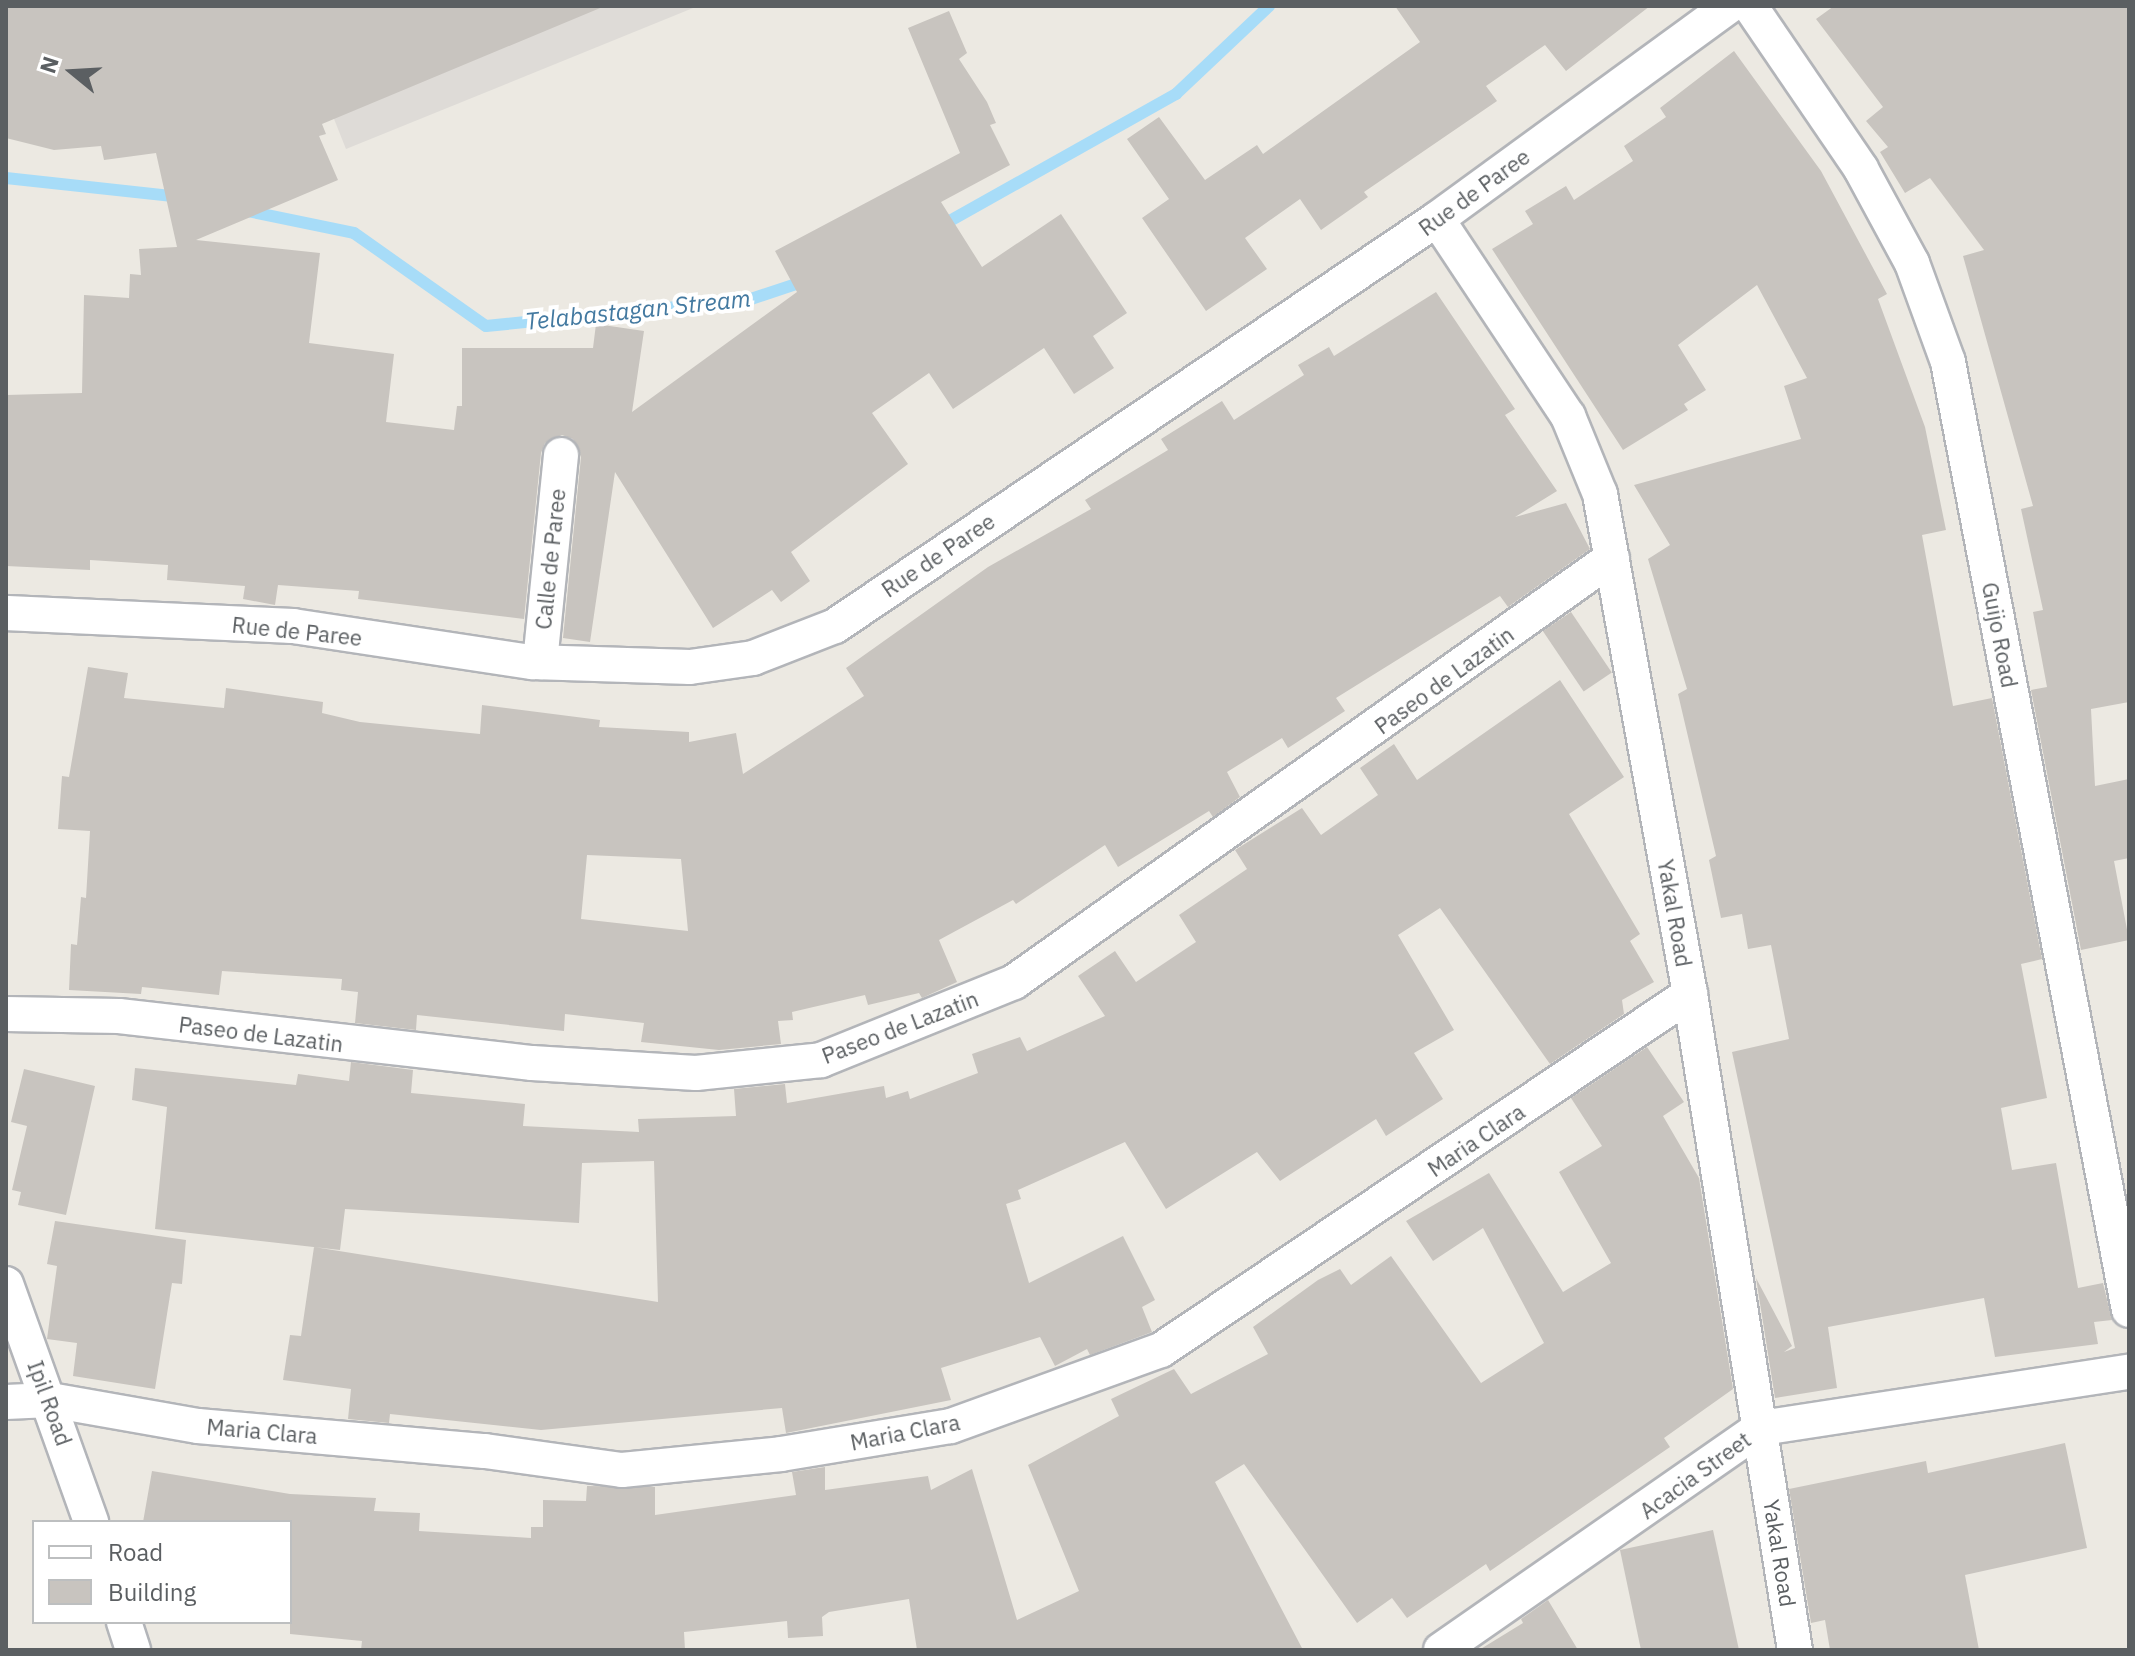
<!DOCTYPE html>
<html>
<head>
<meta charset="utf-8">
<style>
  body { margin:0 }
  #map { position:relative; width:2135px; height:1656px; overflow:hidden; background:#ece9e2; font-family:"IBM Plex Sans",sans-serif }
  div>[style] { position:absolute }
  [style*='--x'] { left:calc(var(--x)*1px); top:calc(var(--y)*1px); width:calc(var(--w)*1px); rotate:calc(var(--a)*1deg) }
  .industrial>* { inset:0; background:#dedbd7 }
  .stream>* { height:12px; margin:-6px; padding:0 6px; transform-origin:6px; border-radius:6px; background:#a7dcf8 }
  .building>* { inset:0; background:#c8c4bf; transform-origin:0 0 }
  .roads { filter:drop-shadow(2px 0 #b3b5b9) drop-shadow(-2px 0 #b3b5b9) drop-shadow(0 2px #b3b5b9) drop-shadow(0 -2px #b3b5b9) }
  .street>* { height:34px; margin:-17px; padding:0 17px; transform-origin:17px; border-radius:17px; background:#fff }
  span { translate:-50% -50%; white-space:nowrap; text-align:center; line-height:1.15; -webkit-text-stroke:8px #fff; paint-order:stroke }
  .street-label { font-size:22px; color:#5b5f62 }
  .water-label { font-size:24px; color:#4379a0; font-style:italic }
  .frame { position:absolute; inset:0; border:8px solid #5b5f62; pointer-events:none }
  .legend { position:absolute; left:32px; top:1520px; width:260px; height:104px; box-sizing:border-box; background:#fff; border:2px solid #bdbfc0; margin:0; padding:10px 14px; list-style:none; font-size:24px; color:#5b5f62 }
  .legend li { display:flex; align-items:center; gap:16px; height:40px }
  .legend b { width:40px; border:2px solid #bdbfc0 }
  .north { position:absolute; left:32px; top:32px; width:80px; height:80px; -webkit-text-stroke:6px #fff; paint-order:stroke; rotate:288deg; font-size:22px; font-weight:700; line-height:32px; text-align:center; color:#5b5f62 }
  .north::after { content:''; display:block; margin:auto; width:28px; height:36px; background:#5b5f62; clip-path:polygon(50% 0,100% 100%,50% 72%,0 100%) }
</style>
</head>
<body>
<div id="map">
  <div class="industrial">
    <div style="clip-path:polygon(289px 6px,698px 6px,346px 149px)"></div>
  </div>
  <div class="stream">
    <div style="--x:6;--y:178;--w:177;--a:6.2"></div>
    <div style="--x:243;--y:210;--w:113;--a:11.7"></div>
    <div style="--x:354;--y:233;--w:161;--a:35.2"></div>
    <div style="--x:486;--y:326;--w:263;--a:-5.7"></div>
    <div style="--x:748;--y:300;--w:63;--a:-18.4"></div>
    <div style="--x:939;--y:227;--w:272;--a:-29.3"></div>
    <div style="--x:1176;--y:94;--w:128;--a:-43.4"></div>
  </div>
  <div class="building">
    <div style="clip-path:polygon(6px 6px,605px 6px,322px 124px,326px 134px,319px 136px,338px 180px,196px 240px,320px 253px,309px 343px,394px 354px,386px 422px,454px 430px,457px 406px,462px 406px,462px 348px,593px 348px,596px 324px,644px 331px,632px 412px,797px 292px,775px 251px,960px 153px,908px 28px,949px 11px,967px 53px,959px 59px,987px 102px,996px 123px,990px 125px,1010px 165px,941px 202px,982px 267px,1061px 214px,1127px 313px,1093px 336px,1114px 368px,1074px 394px,1044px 348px,953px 409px,929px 373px,872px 413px,908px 464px,791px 552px,810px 581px,781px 602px,772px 590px,713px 628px,615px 472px,590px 642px,563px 638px,581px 457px,573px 439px,562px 435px,545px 443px,541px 453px,524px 619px,358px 599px,359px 591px,278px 585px,275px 605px,243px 599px,245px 586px,167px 580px,168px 565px,90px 560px,90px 570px,6px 566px,6px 395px,82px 393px,84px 295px,129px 298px,130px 274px,141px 275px,139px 249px,177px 247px,156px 153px,104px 160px,101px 146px,54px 150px,6px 138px)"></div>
    <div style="clip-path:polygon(1395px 6px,1650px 6px,1566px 71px,1545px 45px,1486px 86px,1497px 101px,1364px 192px,1368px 197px,1321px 230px,1300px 199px,1245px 238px,1267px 269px,1206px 311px,1142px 218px,1169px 199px,1127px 139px,1159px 117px,1205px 180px,1257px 145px,1263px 154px,1420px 42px)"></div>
    <div style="clip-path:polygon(1834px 6px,2129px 6px,2129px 702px,2091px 709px,2095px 786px,2129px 779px,2129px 858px,2114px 861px,2129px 940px,2081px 950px,2031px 690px,2047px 687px,2033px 612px,2043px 610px,2021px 509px,2033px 506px,1963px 256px,1984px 250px,1930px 178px,1905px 193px,1880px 152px,1888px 147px,1866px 121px,1883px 107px,1816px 19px)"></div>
    <div style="clip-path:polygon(1734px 51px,1821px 171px,1887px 294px,1878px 299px,1925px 427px,1946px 530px,1922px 535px,1953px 706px,1992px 698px,2042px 959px,2021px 964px,2047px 1098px,2001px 1108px,2012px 1170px,2056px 1163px,2078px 1288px,2103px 1283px,2112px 1320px,2094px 1322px,2098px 1344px,1995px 1357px,1984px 1298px,1828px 1327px,1837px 1388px,1775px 1398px,1756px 1278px,1792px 1346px,1784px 1352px,1795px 1348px,1732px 1052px,1789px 1039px,1771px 945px,1748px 949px,1742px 914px,1721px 918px,1709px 860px,1716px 856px,1678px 694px,1687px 689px,1648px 559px,1670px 545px,1634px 485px,1801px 439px,1784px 386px,1807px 378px,1757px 285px,1678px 345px,1706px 390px,1684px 404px,1688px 410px,1623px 450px,1492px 249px,1533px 224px,1525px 211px,1566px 186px,1574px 200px,1633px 161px,1624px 146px,1666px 117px,1660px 108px)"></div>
    <div style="clip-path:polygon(evenodd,1436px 292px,1515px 409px,1505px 415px,1557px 491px,1515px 517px,1566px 503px,1590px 549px,1508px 607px,1500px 596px,1336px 698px,1345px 711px,1288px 748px,1282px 738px,1227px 772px,1240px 797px,1213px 817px,1209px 811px,1118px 867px,1105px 845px,1016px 904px,1013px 900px,939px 940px,957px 982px,922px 998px,919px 993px,868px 1005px,865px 995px,792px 1012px,793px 1020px,778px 1021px,781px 1044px,719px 1050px,641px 1042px,644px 1023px,565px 1014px,564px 1031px,417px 1015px,416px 1030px,355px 1023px,358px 992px,341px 990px,342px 979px,222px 971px,219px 995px,142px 987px,141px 994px,69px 990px,71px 944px,77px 945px,81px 897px,86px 898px,90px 831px,58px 829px,62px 776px,69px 777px,88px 667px,128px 673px,124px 698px,224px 708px,226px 688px,323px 702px,322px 713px,360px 722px,480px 734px,482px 705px,600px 720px,599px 727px,689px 732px,689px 742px,736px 733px,743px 774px,864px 696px,846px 668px,988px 567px,1091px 509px,1085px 500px,1168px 450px,1161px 439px,1222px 401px,1234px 420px,1304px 375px,1298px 365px,1329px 347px,1334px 356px,1436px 292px,587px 855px,681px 859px,688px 931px,581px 919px,587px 855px)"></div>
    <div style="left:1571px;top:612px;width:73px;height:34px;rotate:56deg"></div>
    <div style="clip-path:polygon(1560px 680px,1624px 777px,1569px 814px,1640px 934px,1630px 941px,1654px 982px,1622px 1000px,1624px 1014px,1550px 1064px,1440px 908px,1398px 935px,1454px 1030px,1414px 1053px,1443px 1099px,1386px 1136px,1376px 1119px,1280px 1181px,1257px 1152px,1166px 1209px,1125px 1142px,1018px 1190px,1021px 1199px,1006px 1204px,1029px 1283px,1123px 1236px,1155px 1300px,1142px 1307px,1152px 1332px,1090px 1355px,1087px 1349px,1055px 1366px,1040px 1337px,941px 1368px,951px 1400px,786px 1433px,782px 1408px,541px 1430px,390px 1414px,389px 1423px,348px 1419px,351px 1389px,283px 1380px,290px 1335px,301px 1336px,314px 1247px,658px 1302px,654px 1161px,582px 1163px,579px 1223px,345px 1209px,340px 1250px,155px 1229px,167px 1107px,132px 1100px,135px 1068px,296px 1085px,298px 1074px,349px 1081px,351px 1062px,413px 1070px,411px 1093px,525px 1104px,523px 1126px,639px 1132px,638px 1119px,736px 1116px,734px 1089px,785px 1084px,787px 1103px,884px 1086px,886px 1098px,908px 1091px,910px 1099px,978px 1073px,972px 1054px,1020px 1037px,1027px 1051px,1105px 1016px,1078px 976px,1115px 951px,1136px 982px,1196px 942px,1179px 915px,1247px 869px,1235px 850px,1302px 808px,1321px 835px,1378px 795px,1360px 768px,1394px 744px,1417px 780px)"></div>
    <div style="clip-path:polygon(1647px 1047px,1684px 1102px,1663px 1116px,1699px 1178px,1733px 1389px,1664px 1438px,1670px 1447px,1490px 1571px,1486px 1564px,1407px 1618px,1392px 1598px,1357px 1623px,1244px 1464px,1215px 1482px,1303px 1650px,917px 1650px,909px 1599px,829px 1612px,822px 1617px,823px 1636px,788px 1638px,787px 1621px,684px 1632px,685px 1650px,361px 1650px,362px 1641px,290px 1634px,290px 1522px,143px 1522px,152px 1471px,290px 1494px,376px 1498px,374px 1511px,420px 1513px,419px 1531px,531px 1538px,531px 1527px,543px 1527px,543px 1500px,586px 1501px,587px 1486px,655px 1487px,655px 1515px,796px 1495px,792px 1472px,825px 1467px,825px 1490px,928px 1476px,931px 1490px,972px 1469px,1017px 1620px,1079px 1591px,1028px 1465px,1119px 1416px,1111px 1399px,1174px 1369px,1191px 1394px,1268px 1354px,1253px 1327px,1318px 1280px,1340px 1269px,1351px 1285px,1391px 1256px,1481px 1383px,1544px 1343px,1483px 1228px,1433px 1261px,1406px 1221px,1489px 1173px,1563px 1292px,1611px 1263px,1559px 1172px,1602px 1146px,1571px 1098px)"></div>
    <div style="clip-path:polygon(24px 1069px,95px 1086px,66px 1215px,18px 1205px,21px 1192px,12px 1190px,27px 1126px,11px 1122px)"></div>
    <div style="clip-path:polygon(55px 1221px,186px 1240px,182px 1284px,172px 1283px,155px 1389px,73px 1376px,77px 1343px,47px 1339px,57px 1266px,47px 1264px)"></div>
    <div style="clip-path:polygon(2065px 1443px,2087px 1548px,1965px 1575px,1979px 1650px,1830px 1650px,1825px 1620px,1811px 1623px,1789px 1489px,1926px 1461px,1928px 1473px)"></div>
    <div style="clip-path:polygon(1713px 1530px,1739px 1650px,1641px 1650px,1620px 1550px)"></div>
    <div style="clip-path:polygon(1548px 1600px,1578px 1650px,1479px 1650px,1523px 1623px,1521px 1619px)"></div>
  </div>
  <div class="roads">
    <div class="street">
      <div style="--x:1750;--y:6;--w:197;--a:55.7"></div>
      <div style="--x:1861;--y:169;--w:107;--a:61.5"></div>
      <div style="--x:1912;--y:263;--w:105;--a:70"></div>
      <div style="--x:1948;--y:362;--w:965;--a:79.19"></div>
      <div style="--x:1437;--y:219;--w:237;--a:56.4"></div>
      <div style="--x:1568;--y:416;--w:84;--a:67.7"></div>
      <div style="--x:1600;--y:494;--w:508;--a:79.8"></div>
      <div style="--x:1690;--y:994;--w:664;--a:80.91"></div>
      <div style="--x:6;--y:613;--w:287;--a:2.6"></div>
      <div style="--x:293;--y:626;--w:242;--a:8.6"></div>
      <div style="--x:532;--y:662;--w:158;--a:1.8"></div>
      <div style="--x:690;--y:667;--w:64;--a:-8.1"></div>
      <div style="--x:753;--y:658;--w:88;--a:-21.3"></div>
      <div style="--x:835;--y:626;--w:727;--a:-34.06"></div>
      <div style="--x:1437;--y:219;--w:361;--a:-36.1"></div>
      <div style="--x:540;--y:662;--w:208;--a:-84.2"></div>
      <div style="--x:6;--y:1014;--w:113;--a:1"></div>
      <div style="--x:119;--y:1016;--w:416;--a:6.5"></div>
      <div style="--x:532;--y:1063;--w:164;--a:3.5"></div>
      <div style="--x:696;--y:1073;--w:126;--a:-5.9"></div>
      <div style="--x:821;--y:1060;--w:208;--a:-22"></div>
      <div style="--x:1014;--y:982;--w:733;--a:-35.34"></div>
      <div style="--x:6;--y:1284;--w:253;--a:70.3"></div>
      <div style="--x:6;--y:1402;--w:44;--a:-2.6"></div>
      <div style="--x:50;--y:1400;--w:150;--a:10"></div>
      <div style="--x:198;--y:1426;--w:288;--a:5"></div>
      <div style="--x:485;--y:1451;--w:138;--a:7.9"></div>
      <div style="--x:622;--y:1470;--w:160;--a:-5.7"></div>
      <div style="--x:781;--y:1454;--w:172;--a:-9.4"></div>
      <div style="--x:951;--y:1426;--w:223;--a:-19.9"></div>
      <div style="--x:1161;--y:1350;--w:638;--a:-33.94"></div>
      <div style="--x:124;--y:1622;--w:29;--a:72"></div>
      <div style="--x:1441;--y:1650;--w:389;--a:-34.8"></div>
      <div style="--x:1761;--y:1428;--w:372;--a:-8.7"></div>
    </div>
  </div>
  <div class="street-label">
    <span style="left:1474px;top:192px;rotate:-36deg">Rue de Paree</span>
    <span style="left:938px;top:555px;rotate:-34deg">Rue de Paree</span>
    <span style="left:550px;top:559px;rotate:-84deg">Calle de Paree</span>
    <span style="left:297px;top:631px;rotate:6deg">Rue de Paree</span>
    <span style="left:2000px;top:635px;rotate:79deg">Guijo Road</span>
    <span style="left:1444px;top:680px;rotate:-36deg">Paseo de Lazatin</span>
    <span style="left:1675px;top:913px;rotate:80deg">Yakal Road</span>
    <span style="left:900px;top:1027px;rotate:-21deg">Paseo de Lazatin</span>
    <span style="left:261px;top:1034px;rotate:7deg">Paseo de Lazatin</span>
    <span style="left:1476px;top:1140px;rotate:-34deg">Maria Clara</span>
    <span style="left:50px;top:1403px;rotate:70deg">Ipil Road</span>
    <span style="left:262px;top:1431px;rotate:5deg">Maria Clara</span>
    <span style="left:905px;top:1432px;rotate:-11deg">Maria Clara</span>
    <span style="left:1695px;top:1475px;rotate:-36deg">Acacia Street</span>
    <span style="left:1780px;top:1553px;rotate:81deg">Yakal Road</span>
  </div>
  <div class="water-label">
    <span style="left:638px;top:310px;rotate:-6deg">Telabastagan Stream</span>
  </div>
  <div class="frame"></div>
  <ul class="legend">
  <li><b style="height:10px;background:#fff"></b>Road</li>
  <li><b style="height:22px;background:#c8c4bf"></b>Building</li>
  </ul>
  <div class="north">N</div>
</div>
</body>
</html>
